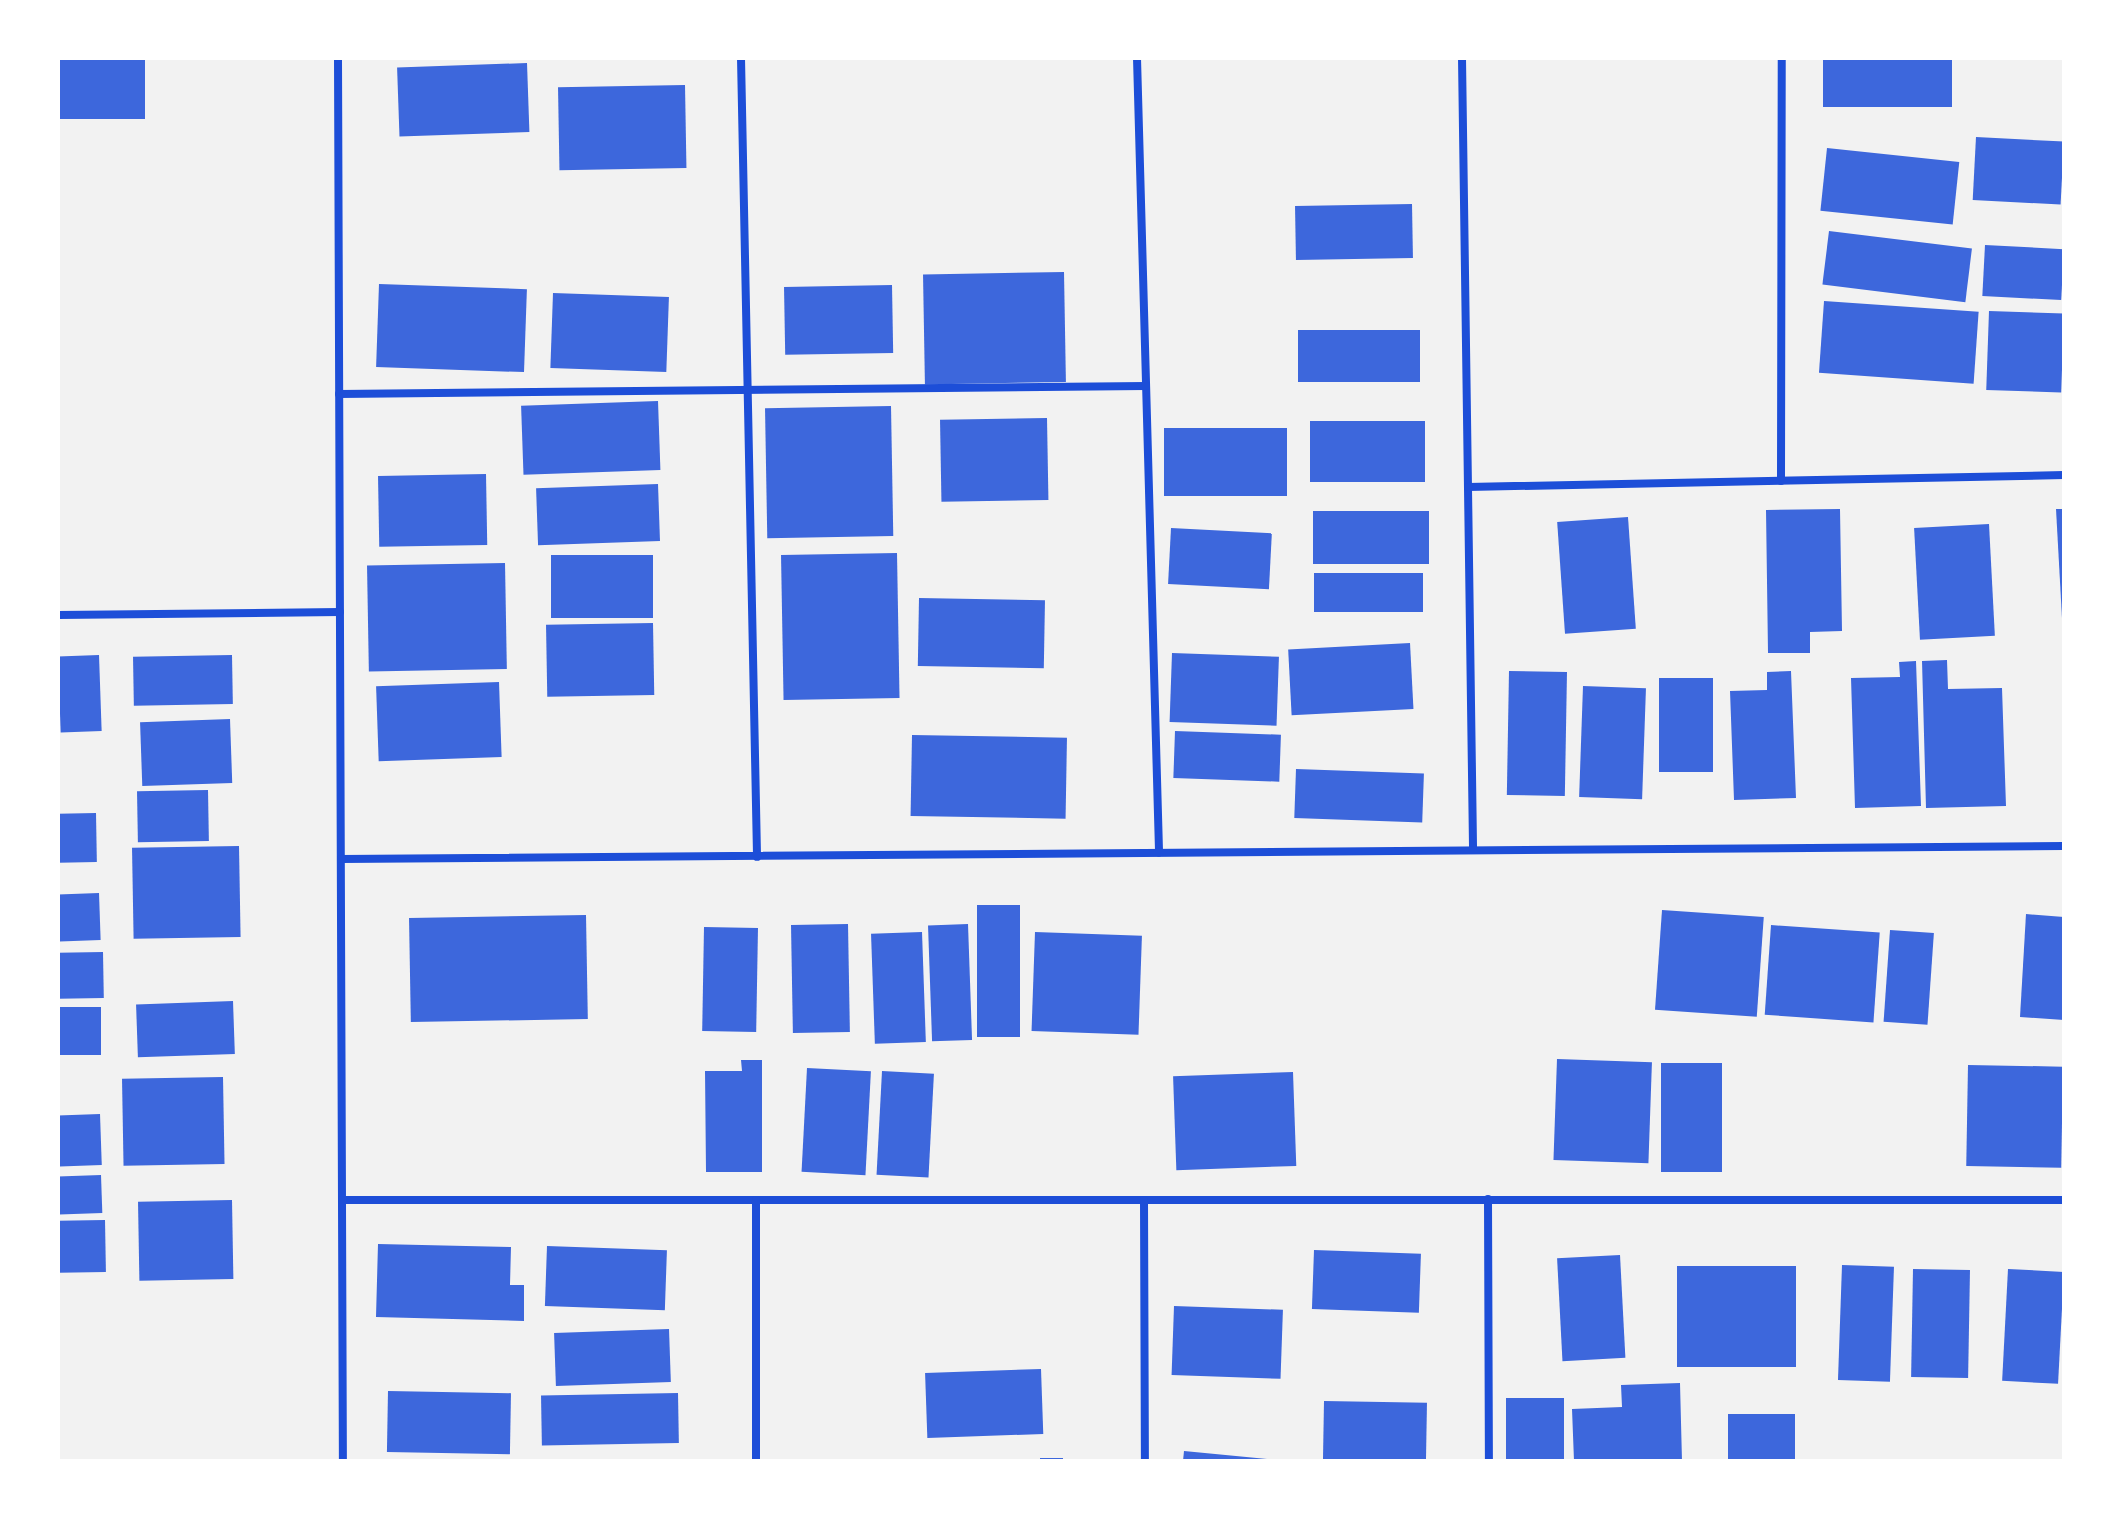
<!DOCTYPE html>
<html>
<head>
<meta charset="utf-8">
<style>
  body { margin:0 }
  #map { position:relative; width:2122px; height:1519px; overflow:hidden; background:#f2f2f2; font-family:Ubuntu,sans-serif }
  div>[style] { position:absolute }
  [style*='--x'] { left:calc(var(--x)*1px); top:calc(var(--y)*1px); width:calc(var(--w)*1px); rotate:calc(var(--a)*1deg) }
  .building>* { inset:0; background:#3d67dc; transform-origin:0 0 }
  .minor>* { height:8px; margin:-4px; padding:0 4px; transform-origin:4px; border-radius:4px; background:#1d4ed8 }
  span { translate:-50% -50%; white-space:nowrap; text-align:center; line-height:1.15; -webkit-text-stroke:8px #fff; paint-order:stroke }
  .frame { position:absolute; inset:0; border:60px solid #fff; pointer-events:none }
</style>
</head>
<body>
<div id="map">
  <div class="building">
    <div style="left:58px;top:58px;width:87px;height:61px"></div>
    <div style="left:1823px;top:58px;width:129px;height:49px"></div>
    <div style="left:527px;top:63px;width:69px;height:130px;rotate:88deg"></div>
    <div style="left:685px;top:85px;width:83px;height:127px;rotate:89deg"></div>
    <div style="left:1976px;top:137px;width:88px;height:63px;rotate:3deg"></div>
    <div style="left:1827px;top:148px;width:133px;height:63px;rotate:6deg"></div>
    <div style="left:1412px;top:204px;width:54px;height:117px;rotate:89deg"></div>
    <div style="left:1829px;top:231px;width:144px;height:54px;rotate:7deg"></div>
    <div style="left:1985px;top:245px;width:79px;height:51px;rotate:3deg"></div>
    <div style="left:1064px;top:272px;width:110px;height:141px;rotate:89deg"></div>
    <div style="left:379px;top:284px;width:148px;height:83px;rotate:2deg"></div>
    <div style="left:892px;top:285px;width:68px;height:108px;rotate:89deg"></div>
    <div style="left:553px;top:293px;width:116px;height:75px;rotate:2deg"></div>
    <div style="left:1824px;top:301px;width:155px;height:72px;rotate:4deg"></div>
    <div style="left:1989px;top:311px;width:75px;height:79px;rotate:2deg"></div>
    <div style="left:1298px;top:330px;width:122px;height:52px"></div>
    <div style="left:658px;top:401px;width:69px;height:137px;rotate:88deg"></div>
    <div style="left:891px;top:406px;width:130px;height:126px;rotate:89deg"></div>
    <div style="left:1047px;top:418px;width:82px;height:107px;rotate:89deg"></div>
    <div style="left:1310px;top:421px;width:115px;height:61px"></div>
    <div style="left:1164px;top:428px;width:123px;height:68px"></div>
    <div style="left:486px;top:474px;width:71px;height:108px;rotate:89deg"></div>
    <div style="left:658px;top:484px;width:57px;height:122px;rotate:88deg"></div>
    <div style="clip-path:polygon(1840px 509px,1842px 631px,1810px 632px,1810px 653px,1768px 653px,1766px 510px)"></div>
    <div style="clip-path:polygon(2056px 509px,2064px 509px,2064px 618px,2062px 618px)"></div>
    <div style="left:1313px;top:511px;width:116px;height:53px"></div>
    <div style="left:1628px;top:517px;width:112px;height:71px;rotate:86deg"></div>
    <div style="left:1989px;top:524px;width:112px;height:75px;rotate:87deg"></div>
    <div style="left:1171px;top:528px;width:101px;height:56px;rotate:3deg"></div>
    <div style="left:897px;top:553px;width:145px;height:116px;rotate:89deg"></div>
    <div style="left:551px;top:555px;width:102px;height:63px"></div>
    <div style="left:505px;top:563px;width:106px;height:138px;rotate:89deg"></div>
    <div style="left:1314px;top:573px;width:109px;height:39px"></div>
    <div style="left:919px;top:598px;width:126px;height:68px;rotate:1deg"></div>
    <div style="left:653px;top:623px;width:72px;height:107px;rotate:89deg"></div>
    <div style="left:1410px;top:643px;width:66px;height:122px;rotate:87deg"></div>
    <div style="left:1172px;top:653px;width:107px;height:69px;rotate:2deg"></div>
    <div style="left:99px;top:655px;width:76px;height:41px;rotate:88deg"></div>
    <div style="left:232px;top:655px;width:49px;height:99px;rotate:89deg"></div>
    <div style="clip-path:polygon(1947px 660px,1948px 689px,2002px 688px,2006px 806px,1926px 808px,1922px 661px)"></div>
    <div style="clip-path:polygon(1916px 661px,1921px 806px,1855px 808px,1851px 678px,1900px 677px,1899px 662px)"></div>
    <div style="left:1509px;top:671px;width:58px;height:124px;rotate:1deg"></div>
    <div style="clip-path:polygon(1791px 671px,1796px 798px,1734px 800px,1730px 691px,1767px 690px,1767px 672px)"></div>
    <div style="left:1659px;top:678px;width:54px;height:94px"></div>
    <div style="left:499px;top:682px;width:75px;height:123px;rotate:88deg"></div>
    <div style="left:1583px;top:686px;width:63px;height:111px;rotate:2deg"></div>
    <div style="left:230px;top:719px;width:64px;height:90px;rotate:88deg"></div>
    <div style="left:1175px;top:731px;width:106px;height:47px;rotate:2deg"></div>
    <div style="left:912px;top:735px;width:155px;height:81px;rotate:1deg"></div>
    <div style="left:1296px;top:769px;width:128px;height:49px;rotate:2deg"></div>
    <div style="left:208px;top:790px;width:51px;height:71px;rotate:89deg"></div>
    <div style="left:96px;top:813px;width:49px;height:38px;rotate:89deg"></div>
    <div style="left:239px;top:846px;width:91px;height:107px;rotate:89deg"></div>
    <div style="left:99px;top:893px;width:47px;height:41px;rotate:88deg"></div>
    <div style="left:977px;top:905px;width:43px;height:132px"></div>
    <div style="left:1662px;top:910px;width:102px;height:100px;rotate:4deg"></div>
    <div style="clip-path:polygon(2026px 914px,2064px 917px,2064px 1020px,2020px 1017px)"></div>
    <div style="left:586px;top:915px;width:104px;height:177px;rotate:89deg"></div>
    <div style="left:848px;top:924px;width:108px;height:57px;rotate:89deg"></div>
    <div style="left:968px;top:924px;width:116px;height:40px;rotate:88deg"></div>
    <div style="left:1771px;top:925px;width:109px;height:90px;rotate:4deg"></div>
    <div style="left:704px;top:927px;width:54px;height:104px;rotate:1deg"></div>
    <div style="left:1890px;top:930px;width:44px;height:92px;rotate:4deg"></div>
    <div style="left:922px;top:932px;width:110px;height:51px;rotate:88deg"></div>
    <div style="left:1035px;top:932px;width:107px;height:99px;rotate:2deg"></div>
    <div style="left:103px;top:952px;width:46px;height:45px;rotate:89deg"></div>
    <div style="left:233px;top:1001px;width:53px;height:97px;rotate:88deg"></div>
    <div style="left:58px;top:1007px;width:43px;height:48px"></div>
    <div style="left:1557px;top:1059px;width:95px;height:101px;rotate:2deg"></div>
    <div style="clip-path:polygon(741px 1060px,762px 1060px,762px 1172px,706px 1172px,705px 1071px,742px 1071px)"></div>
    <div style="left:1661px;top:1063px;width:61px;height:109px"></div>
    <div style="left:1968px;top:1065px;width:95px;height:101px;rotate:1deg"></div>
    <div style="left:807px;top:1068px;width:64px;height:104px;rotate:3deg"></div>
    <div style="left:882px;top:1071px;width:52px;height:104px;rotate:3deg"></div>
    <div style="left:1293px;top:1072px;width:94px;height:120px;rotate:88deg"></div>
    <div style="left:223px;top:1077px;width:87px;height:101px;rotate:89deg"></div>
    <div style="left:100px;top:1114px;width:51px;height:42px;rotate:88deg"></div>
    <div style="left:101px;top:1175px;width:38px;height:43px;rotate:88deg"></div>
    <div style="left:232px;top:1200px;width:79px;height:94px;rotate:89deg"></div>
    <div style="left:105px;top:1220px;width:52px;height:47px;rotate:89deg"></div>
    <div style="clip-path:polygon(378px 1244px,511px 1247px,510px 1285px,524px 1285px,524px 1321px,376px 1317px)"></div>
    <div style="left:547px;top:1246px;width:120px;height:60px;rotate:2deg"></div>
    <div style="left:1314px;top:1250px;width:107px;height:59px;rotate:2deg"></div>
    <div style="left:1620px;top:1255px;width:103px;height:63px;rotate:87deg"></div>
    <div style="left:1842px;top:1265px;width:52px;height:115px;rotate:2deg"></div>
    <div style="left:1677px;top:1266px;width:119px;height:101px"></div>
    <div style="left:1913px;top:1269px;width:57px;height:108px;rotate:1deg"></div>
    <div style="left:2008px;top:1269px;width:56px;height:112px;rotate:3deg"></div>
    <div style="left:1174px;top:1306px;width:109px;height:69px;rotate:2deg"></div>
    <div style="left:669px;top:1329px;width:53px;height:115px;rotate:88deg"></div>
    <div style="left:1041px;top:1369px;width:65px;height:116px;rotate:88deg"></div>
    <div style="clip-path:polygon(1680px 1383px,1682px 1461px,1574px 1461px,1572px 1409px,1622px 1407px,1621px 1385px)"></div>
    <div style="left:388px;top:1391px;width:123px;height:61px;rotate:1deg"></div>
    <div style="left:678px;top:1393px;width:50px;height:137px;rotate:89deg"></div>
    <div style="left:1506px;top:1398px;width:58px;height:63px"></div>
    <div style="left:1324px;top:1401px;width:103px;height:58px;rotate:1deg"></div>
    <div style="left:1728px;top:1414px;width:67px;height:47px"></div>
    <div style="clip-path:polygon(1184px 1451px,1267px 1459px,1266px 1461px,1183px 1461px)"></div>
    <div style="left:1040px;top:1458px;width:23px;height:3px"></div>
  </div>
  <div class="minor">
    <div style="--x:338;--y:58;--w:1403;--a:89.8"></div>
    <div style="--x:741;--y:58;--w:799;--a:88.85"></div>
    <div style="--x:1137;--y:58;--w:795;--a:88.41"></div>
    <div style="--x:1462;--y:58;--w:792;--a:89.2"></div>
    <div style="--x:339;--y:394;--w:807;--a:-0.57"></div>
    <div style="--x:1781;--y:481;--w:423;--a:-89.9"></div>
    <div style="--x:1468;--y:487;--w:596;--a:-1.15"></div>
    <div style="--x:58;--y:615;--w:282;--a:-0.6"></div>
    <div style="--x:341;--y:859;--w:1723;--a:-0.43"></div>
    <div style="--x:1488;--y:1199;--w:262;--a:89.8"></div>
    <div style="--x:342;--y:1200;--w:1722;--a:0"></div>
    <div style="--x:756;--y:1200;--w:261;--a:90"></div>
    <div style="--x:1144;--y:1200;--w:261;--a:89.8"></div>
  </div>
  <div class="frame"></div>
</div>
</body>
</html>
